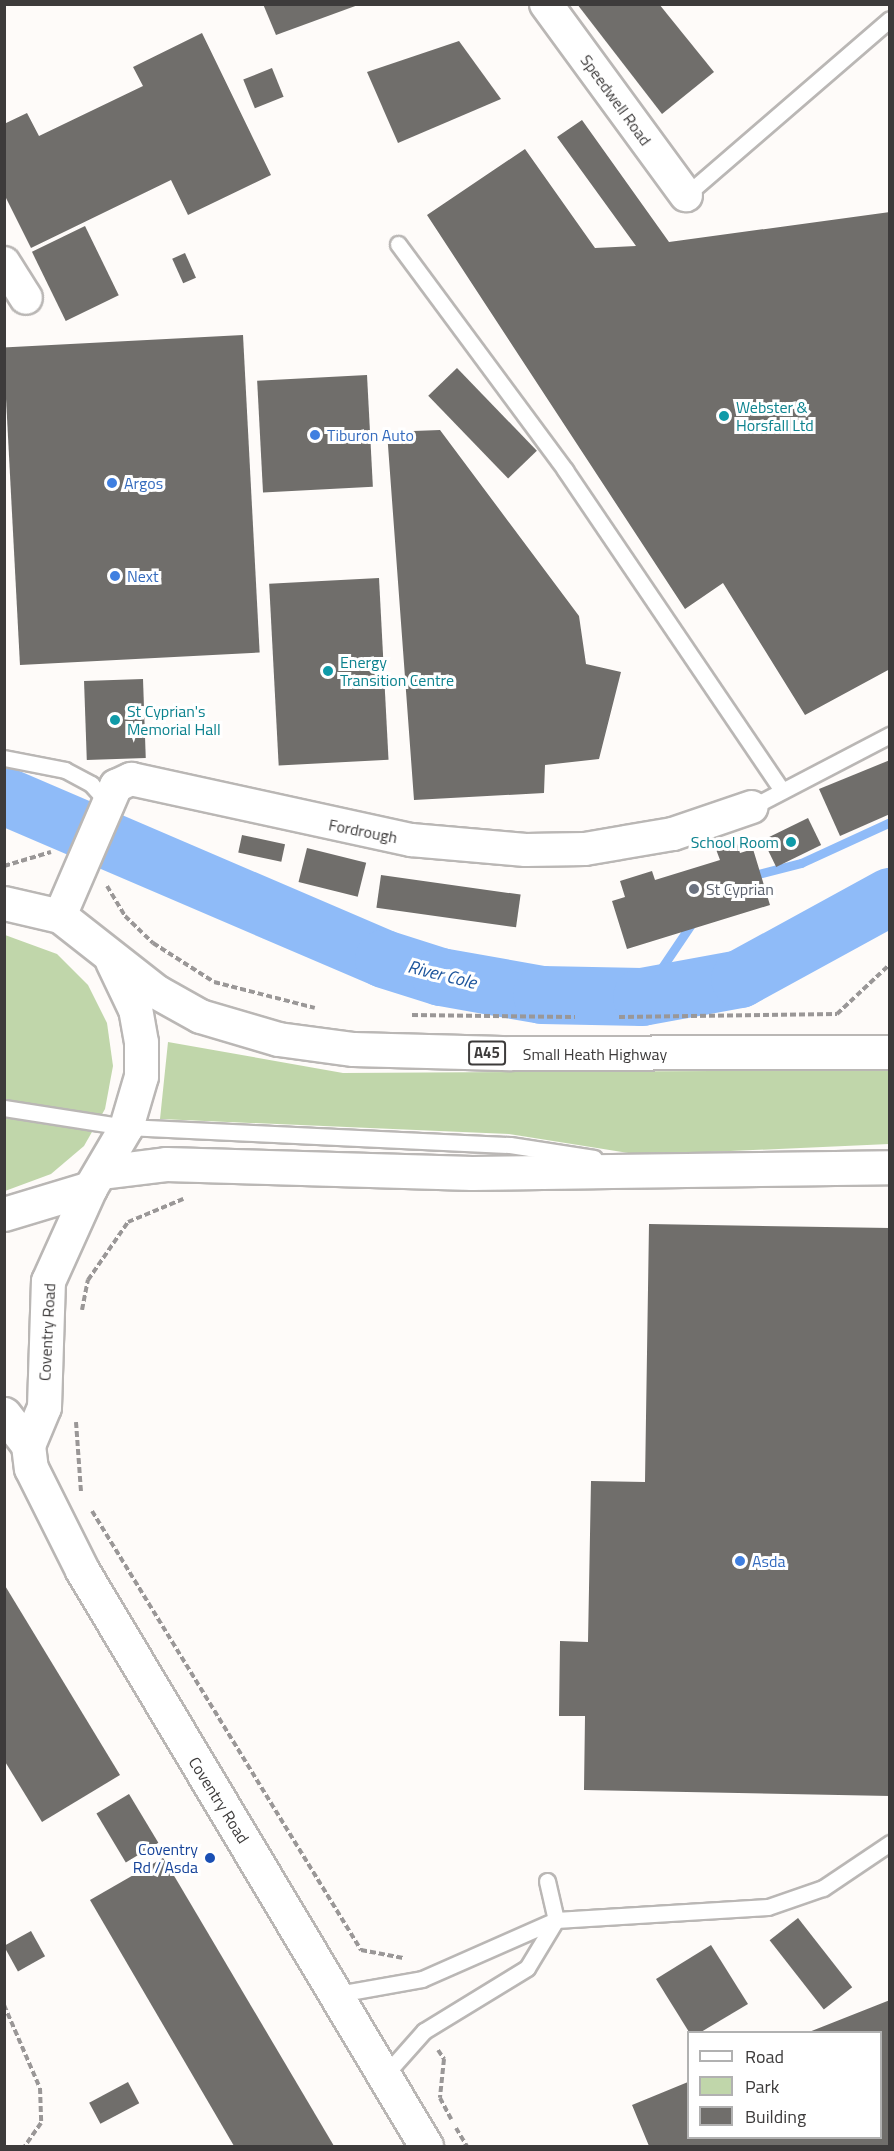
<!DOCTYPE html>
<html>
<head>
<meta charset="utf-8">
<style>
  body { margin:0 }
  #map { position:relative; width:894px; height:2151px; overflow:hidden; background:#fefbf9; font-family:"Titillium Web",sans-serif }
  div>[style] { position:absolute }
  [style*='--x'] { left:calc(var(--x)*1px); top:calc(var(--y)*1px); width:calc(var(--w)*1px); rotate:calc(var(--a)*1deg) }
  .green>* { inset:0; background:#c0d6aa }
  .stream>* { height:9px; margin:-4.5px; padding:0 4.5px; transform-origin:4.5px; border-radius:4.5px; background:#8fbbf8 }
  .river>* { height:58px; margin:-29px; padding:0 29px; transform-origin:29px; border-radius:29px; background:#8fbbf8 }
  .building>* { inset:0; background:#706e6b; transform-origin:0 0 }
  .path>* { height:4px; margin-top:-2px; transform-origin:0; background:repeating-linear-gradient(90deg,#9a9797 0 6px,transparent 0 9px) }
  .roads { filter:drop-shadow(2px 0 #bab7b5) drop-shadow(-2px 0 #bab7b5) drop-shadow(0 2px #bab7b5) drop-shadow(0 -2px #bab7b5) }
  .lane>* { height:15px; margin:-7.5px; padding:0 7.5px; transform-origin:7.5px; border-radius:7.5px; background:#fff }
  .street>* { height:32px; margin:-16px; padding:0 16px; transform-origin:16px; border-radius:16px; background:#fff }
  .secondary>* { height:33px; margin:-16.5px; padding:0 16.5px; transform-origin:16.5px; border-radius:16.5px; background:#fff }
  .highway>* { height:33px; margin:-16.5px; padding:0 16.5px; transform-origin:16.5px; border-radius:16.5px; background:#fff }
  .dots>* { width:16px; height:16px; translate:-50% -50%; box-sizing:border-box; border:3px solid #fff; border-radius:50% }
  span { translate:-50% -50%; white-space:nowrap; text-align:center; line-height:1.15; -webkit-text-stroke:6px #fff; paint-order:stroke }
  .shield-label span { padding:2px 4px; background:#fff; border:2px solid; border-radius:4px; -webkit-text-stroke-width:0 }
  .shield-label { font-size:15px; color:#3d3b3b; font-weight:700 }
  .street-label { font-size:16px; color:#3d3b3b }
  .culture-label { font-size:16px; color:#0d838f }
  .left { translate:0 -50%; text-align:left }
  .right { translate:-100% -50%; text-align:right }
  .shop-label { font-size:16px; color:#366cbe }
  .worship-label { font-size:16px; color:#5b616d }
  .transit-label { font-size:16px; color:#164399 }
  .water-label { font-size:18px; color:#1d559c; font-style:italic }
  .frame { position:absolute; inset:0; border:6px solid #3d3b3b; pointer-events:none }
  .legend { position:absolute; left:687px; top:2031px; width:195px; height:108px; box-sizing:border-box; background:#fff; border:2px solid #b1b1b1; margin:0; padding:8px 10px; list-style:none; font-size:18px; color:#3d3b3b }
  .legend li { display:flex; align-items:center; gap:12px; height:30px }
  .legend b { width:30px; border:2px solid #b1b1b1 }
</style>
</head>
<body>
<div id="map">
  <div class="green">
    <div style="clip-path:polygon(5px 935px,57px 954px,88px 985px,107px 1023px,113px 1066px,105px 1109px,84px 1146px,51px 1174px,5px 1191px)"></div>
    <div style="clip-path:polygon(168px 1042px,343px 1073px,889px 1070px,889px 1144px,641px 1155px,509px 1134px,160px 1119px)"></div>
  </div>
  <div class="stream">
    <div style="--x:750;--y:876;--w:53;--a:-14.3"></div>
    <div style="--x:801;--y:863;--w:98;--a:-24.7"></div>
    <div style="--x:642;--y:997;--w:89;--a:-56"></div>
  </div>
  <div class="river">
    <div style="--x:4;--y:796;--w:413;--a:23.2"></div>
    <div style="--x:384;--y:959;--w:60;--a:17.5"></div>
    <div style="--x:441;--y:977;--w:103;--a:10.1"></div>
    <div style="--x:542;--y:995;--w:100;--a:1.1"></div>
    <div style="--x:642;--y:997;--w:100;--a:-10.4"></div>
    <div style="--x:740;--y:979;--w:171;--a:-28.7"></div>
  </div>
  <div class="building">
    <div style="clip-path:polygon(263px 4px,358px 4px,358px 5px,276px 35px)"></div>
    <div style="clip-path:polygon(577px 4px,659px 4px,714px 72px,662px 114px)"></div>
    <div style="clip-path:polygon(202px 33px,271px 175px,188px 215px,171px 180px,31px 248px,4px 194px,4px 124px,27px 113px,39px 136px,143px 86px,133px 67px)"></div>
    <div style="clip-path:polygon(459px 41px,501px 99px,398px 143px,367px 72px)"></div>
    <div style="left:272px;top:68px;width:31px;height:31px;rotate:68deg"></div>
    <div style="clip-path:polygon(582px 120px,669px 242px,890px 212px,890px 669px,805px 715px,723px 583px,685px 609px,427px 215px,525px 149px,595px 248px,636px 246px,557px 137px)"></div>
    <div style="left:85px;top:226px;width:77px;height:59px;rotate:64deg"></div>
    <div style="left:185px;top:253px;width:27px;height:14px;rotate:66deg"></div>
    <div style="left:243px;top:335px;width:318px;height:240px;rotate:87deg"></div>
    <div style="left:457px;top:368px;width:115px;height:40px;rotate:46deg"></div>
    <div style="left:367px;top:375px;width:112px;height:110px;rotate:87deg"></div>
    <div style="clip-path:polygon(440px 430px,579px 616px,586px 664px,621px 672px,599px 759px,545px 765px,544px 793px,414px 800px,387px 432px)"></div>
    <div style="left:379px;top:578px;width:182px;height:110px;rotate:87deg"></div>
    <div style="left:143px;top:679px;width:79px;height:59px;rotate:88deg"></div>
    <div style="clip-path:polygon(890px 760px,890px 814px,840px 836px,819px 789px)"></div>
    <div style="left:808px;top:818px;width:30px;height:50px;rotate:64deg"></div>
    <div style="left:242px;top:835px;width:44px;height:18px;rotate:12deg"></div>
    <div style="clip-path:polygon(735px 837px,740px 853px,753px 849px,770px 905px,627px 949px,612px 901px,625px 897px,620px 881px,652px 871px,655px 880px,720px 860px,714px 844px)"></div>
    <div style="left:307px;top:848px;width:61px;height:35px;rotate:14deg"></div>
    <div style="left:381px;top:875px;width:141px;height:33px;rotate:8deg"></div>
    <div style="clip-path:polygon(649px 1224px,890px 1228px,890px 1796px,584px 1790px,585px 1716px,559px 1716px,560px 1641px,588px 1642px,591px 1481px,645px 1482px)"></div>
    <div style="clip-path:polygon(4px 1584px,120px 1775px,42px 1822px,4px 1760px)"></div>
    <div style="left:129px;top:1794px;width:57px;height:38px;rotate:59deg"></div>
    <div style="clip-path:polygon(163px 1858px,176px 1879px,334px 2146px,234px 2146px,90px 1900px)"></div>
    <div style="left:798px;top:1918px;width:88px;height:36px;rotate:52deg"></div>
    <div style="left:31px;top:1931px;width:29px;height:31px;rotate:61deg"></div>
    <div style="clip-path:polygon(711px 1945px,748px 2004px,701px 2032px,689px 2032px,656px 1979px)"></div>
    <div style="clip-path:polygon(890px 2000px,890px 2146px,649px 2146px,632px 2105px,688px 2082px,688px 2138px,880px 2138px,880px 2032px,809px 2032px)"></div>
    <div style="left:128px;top:2082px;width:24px;height:44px;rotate:62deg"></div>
  </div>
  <div class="path">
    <div style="--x:4;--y:866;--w:49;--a:-16.6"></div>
    <div style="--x:107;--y:886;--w:35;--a:59"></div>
    <div style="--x:125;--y:916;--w:39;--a:44"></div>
    <div style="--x:153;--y:943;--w:72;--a:32.6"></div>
    <div style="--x:214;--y:982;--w:104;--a:14.4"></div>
    <div style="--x:412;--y:1015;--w:163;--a:0.7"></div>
    <div style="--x:619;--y:1017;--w:218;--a:-0.8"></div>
    <div style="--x:837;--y:1014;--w:73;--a:-43.3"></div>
    <div style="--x:82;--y:1310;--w:31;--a:-79"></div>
    <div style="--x:88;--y:1280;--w:70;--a:-55.4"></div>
    <div style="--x:128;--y:1222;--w:60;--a:-22.7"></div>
    <div style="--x:76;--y:1422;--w:70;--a:85.9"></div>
    <div style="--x:92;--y:1511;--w:515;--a:58.5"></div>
    <div style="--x:361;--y:1950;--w:43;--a:10.8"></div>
    <div style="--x:4;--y:2005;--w:90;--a:66.6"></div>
    <div style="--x:40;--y:2088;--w:35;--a:88"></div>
    <div style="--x:41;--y:2123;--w:28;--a:125"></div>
    <div style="--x:438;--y:2050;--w:11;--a:56"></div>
    <div style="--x:444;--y:2059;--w:39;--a:96"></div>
    <div style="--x:440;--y:2098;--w:24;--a:62"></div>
    <div style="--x:456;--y:2128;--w:21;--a:59"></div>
  </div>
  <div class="roads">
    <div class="lane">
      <div style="--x:686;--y:195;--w:269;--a:-40.8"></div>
      <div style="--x:398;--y:244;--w:281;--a:53.5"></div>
      <div style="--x:565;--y:470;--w:387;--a:55.9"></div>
      <div style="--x:4;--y:758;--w:62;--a:11.1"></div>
      <div style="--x:65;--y:770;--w:30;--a:28"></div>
      <div style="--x:91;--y:784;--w:25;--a:48"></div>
      <div style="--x:752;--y:807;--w:156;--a:-27.6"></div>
      <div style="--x:4;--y:1108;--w:123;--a:8.9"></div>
      <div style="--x:126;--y:1127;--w:384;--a:2.7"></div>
      <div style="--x:510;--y:1145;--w:85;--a:8.8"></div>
      <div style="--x:547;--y:1881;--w:40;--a:77"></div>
      <div style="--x:556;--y:1920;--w:212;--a:-3.5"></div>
      <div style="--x:768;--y:1907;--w:58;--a:-19.1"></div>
      <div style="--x:823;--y:1888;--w:81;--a:-33.9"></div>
      <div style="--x:338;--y:1994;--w:85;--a:-10.1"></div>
      <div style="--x:422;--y:1979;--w:146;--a:-23.8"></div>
      <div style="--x:556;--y:1920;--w:56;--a:121.1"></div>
      <div style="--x:527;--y:1968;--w:121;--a:148.5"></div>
      <div style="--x:424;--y:2031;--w:59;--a:131.6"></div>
    </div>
    <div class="street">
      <div style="--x:546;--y:4;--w:237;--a:53.8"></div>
      <div style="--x:4;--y:263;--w:41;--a:57.8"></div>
      <div style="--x:60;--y:916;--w:142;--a:-66.7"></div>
      <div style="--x:116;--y:786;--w:17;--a:-25"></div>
      <div style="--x:131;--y:779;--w:287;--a:12.3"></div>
      <div style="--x:411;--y:840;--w:115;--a:5"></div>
      <div style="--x:526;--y:850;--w:59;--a:-1"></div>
      <div style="--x:585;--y:849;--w:89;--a:-9.7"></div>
      <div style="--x:673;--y:834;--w:83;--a:-18.9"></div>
    </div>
    <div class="secondary">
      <div style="--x:4;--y:1414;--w:39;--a:52"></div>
      <div style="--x:28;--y:1445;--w:23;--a:83"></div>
      <div style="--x:31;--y:1468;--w:114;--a:63.4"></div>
      <div style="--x:82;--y:1570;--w:671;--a:59.15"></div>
      <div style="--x:28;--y:1445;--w:41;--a:-67.2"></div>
      <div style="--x:44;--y:1407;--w:126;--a:-88.2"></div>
      <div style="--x:48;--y:1281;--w:102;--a:-65.7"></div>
    </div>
    <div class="highway">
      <div style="--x:4;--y:903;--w:57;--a:13.1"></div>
      <div style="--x:60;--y:916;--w:123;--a:38.1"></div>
      <div style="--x:157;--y:992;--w:49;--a:29.2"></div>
      <div style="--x:200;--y:1016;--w:81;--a:16.4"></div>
      <div style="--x:278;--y:1039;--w:76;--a:7.6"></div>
      <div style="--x:353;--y:1049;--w:158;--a:1.5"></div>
      <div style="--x:511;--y:1053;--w:379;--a:-0.2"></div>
      <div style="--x:102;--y:1172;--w:64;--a:-7.1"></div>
      <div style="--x:166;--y:1164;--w:306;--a:1.7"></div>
      <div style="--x:472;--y:1173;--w:418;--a:-0.8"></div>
      <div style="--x:4;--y:1214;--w:90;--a:-16.8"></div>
      <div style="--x:90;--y:1188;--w:71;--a:-59.5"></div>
      <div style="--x:126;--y:1127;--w:53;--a:-73.6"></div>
      <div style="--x:141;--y:1076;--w:34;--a:-90"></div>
      <div style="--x:141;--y:1042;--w:34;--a:-100"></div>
      <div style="--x:135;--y:1009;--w:53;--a:-115.6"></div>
    </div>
  </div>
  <div class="dots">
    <div style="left:724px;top:416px;background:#0f9aa8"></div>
    <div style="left:315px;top:435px;background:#3f7fe0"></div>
    <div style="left:112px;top:483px;background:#3f7fe0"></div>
    <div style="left:115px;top:576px;background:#3f7fe0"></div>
    <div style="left:328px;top:671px;background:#0f9aa8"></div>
    <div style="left:115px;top:720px;background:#0f9aa8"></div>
    <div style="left:791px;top:842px;background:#0f9aa8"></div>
    <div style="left:694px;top:889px;background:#6b7280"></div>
    <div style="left:740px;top:1561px;background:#3f7fe0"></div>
    <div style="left:210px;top:1858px;background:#1a4fb4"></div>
  </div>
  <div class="shield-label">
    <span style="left:487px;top:1053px">A45</span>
  </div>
  <div class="street-label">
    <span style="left:616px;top:100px;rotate:54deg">Speedwell Road</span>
    <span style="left:363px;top:831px;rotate:11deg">Fordrough</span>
    <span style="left:595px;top:1054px">Small Heath Highway</span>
    <span style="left:47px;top:1332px;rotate:-87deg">Coventry Road</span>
    <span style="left:219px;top:1800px;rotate:58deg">Coventry Road</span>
  </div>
  <div class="culture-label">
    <span class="left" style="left:736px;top:416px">Webster &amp;<br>Horsfall Ltd</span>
    <span class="left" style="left:340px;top:671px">Energy<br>Transition Centre</span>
    <span class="left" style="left:127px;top:720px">St Cyprian's<br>Memorial Hall</span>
    <span class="right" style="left:779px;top:842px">School Room</span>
  </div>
  <div class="shop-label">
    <span class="left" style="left:327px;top:435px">Tiburon Auto</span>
    <span class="left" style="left:124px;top:483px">Argos</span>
    <span class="left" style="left:127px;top:576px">Next</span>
    <span class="left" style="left:752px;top:1561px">Asda</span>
  </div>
  <div class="worship-label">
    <span class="left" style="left:706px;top:889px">St Cyprian</span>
  </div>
  <div class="transit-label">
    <span class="right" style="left:198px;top:1858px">Coventry<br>Rd / Asda</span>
  </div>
  <div class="water-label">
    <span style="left:442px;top:975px;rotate:14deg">River Cole</span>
  </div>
  <div class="frame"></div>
  <ul class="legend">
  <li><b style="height:8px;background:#fff"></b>Road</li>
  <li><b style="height:16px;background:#c0d6aa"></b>Park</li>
  <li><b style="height:16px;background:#706e6b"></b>Building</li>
  </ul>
</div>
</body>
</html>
